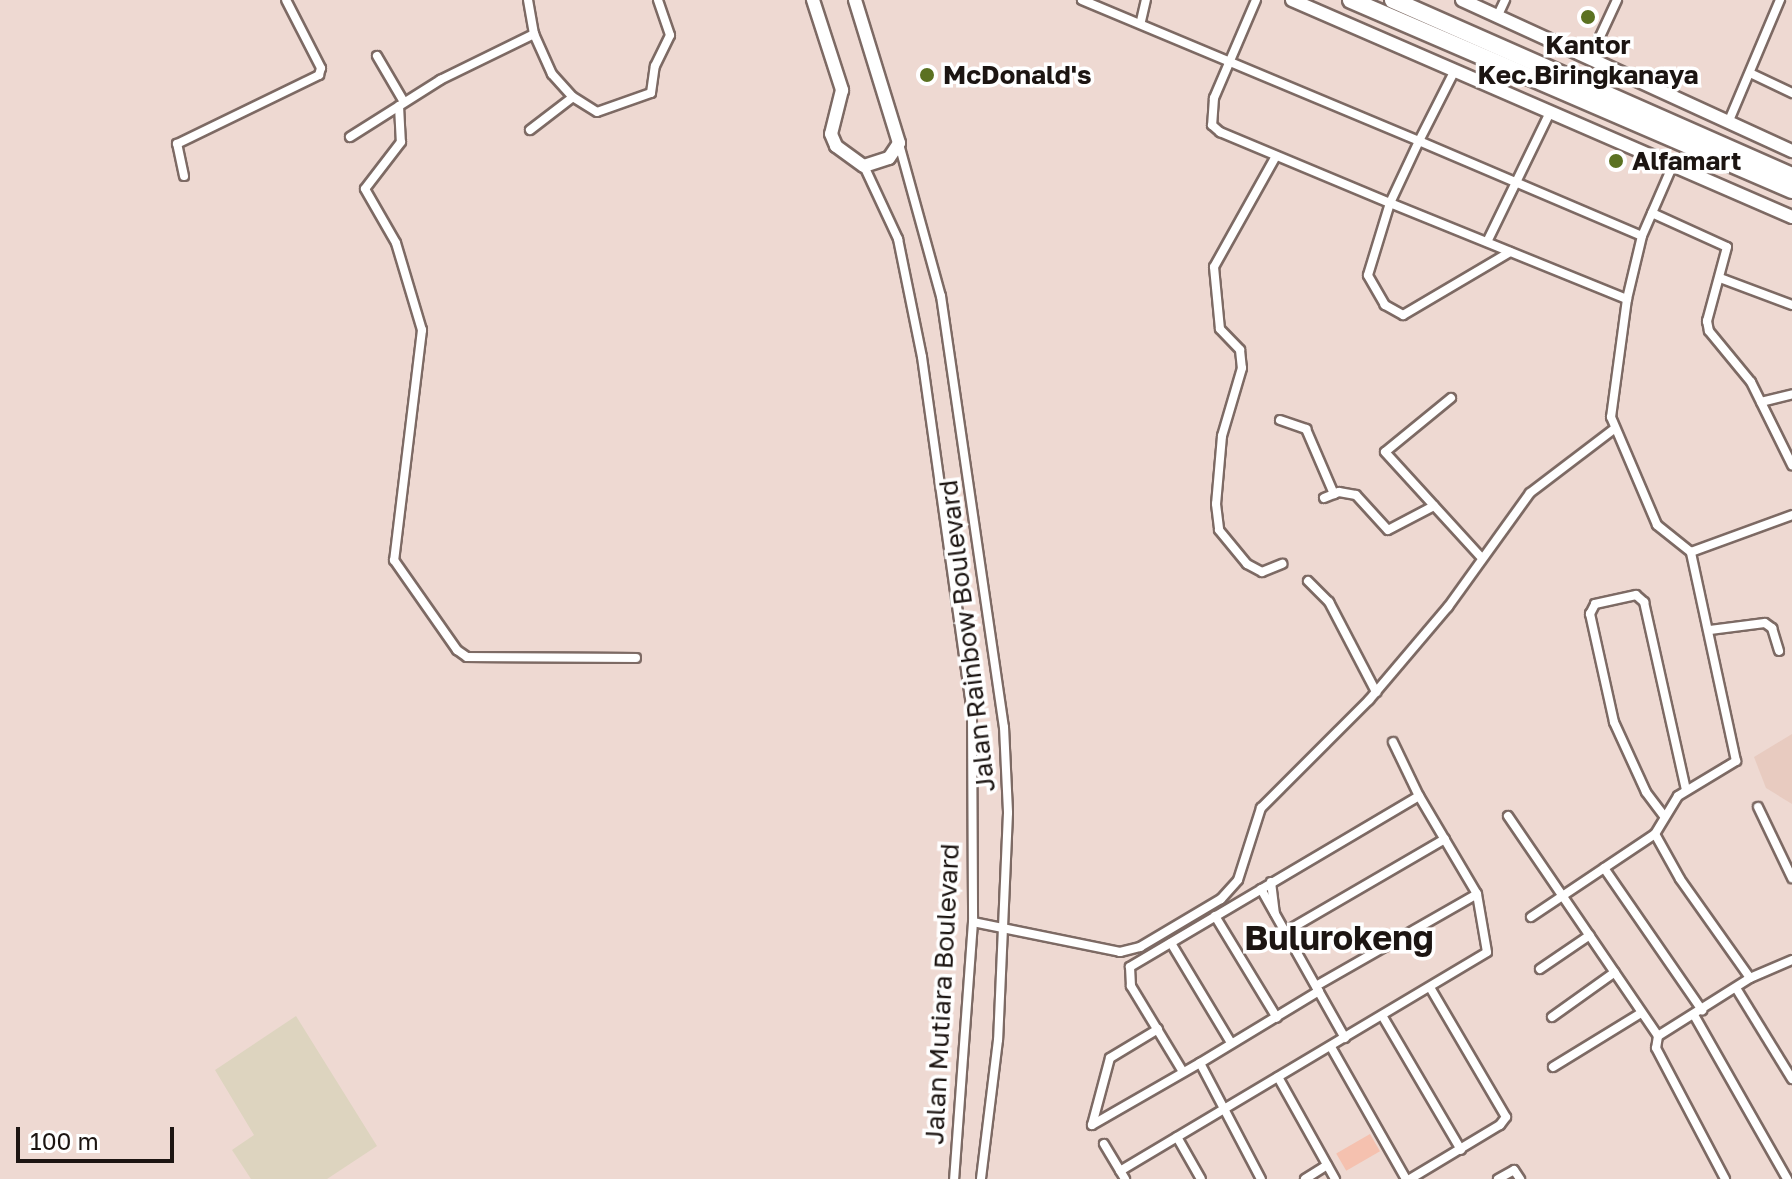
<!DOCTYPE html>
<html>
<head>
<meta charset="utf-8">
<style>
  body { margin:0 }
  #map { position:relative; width:1792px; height:1179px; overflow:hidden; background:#eed9d2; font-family:"Golos Text",sans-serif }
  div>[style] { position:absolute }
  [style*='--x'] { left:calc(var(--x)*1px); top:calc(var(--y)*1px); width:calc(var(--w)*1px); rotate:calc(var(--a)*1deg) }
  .built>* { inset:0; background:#e8cbc0 }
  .education>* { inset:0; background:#ddd4bf }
  .green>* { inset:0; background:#f5c1af; transform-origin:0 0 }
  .roads { filter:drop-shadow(2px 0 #7d6a64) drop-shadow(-2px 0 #7d6a64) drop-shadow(0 2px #7d6a64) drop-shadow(0 -2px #7d6a64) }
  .street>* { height:8px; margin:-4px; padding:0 4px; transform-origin:4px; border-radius:4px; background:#fff }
  .secondary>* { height:12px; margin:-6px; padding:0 6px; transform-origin:6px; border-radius:6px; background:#fff }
  .highway>* { height:16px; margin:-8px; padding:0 8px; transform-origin:8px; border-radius:8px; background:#fff }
  .dots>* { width:22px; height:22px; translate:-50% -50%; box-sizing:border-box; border:4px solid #fff; border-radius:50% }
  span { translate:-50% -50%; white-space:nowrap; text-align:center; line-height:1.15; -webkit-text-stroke:7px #fff; paint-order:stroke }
  .poi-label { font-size:26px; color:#1c1512; font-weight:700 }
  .left { translate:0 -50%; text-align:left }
  .street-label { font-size:26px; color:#1c1512 }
  .district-label { font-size:34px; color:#1c1512; font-weight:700 }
  .scale { position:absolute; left:16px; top:1127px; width:158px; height:36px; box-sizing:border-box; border:4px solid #1c1512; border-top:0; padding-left:10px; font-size:24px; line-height:28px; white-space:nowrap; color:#1c1512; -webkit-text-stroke:6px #fff; paint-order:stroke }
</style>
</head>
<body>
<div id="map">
  <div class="built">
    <div style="clip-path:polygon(1792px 734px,1792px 804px,1766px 788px,1754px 757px)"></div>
  </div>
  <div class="education">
    <div style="clip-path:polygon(296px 1016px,377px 1146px,327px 1179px,251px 1179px,232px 1150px,254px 1135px,215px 1070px)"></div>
  </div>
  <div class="green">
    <div style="left:1370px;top:1134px;width:20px;height:39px;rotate:60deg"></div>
  </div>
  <div class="roads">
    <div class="street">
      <div style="--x:528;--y:0;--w:35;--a:80"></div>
      <div style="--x:534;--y:34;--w:44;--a:65.8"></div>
      <div style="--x:552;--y:74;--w:31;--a:48"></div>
      <div style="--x:573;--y:97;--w:28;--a:32"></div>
      <div style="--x:597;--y:112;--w:57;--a:-19.4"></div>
      <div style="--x:651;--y:93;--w:27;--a:-82"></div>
      <div style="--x:655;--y:66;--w:34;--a:-64"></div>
      <div style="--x:670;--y:35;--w:37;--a:-109"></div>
      <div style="--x:1082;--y:0;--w:365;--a:22.7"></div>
      <div style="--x:1419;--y:141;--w:80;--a:-63.1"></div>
      <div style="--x:1256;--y:0;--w:107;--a:113.2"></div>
      <div style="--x:1214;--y:98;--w:27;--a:94"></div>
      <div style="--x:1212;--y:125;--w:11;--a:41"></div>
      <div style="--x:1220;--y:132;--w:184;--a:22.7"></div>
      <div style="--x:1390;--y:203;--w:68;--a:-64.9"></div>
      <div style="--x:1419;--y:141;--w:242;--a:23.1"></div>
      <div style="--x:1498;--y:15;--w:17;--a:-65"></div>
      <div style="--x:1141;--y:21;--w:22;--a:-77"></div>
      <div style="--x:377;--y:56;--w:53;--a:59.6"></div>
      <div style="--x:1591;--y:56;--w:62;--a:-65.1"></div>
      <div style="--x:1750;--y:73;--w:47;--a:25.5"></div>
      <div style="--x:399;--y:106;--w:36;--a:87"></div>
      <div style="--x:401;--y:142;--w:59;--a:127.5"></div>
      <div style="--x:365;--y:189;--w:62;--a:60.1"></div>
      <div style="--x:396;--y:243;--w:91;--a:73.4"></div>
      <div style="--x:422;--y:330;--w:232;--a:96.9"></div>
      <div style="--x:394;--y:560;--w:110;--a:55"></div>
      <div style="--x:457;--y:650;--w:12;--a:35"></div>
      <div style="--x:467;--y:657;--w:169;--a:0.3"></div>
      <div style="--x:1728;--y:123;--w:134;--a:-67.1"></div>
      <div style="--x:530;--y:130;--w:54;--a:-37.5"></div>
      <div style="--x:350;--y:137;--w:107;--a:-32.3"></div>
      <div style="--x:440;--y:80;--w:105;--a:-26.1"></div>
      <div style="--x:899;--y:144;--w:158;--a:74.6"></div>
      <div style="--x:941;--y:296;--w:436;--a:81.7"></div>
      <div style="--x:1004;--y:727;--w:86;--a:87.3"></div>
      <div style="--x:1008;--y:813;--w:227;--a:92.5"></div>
      <div style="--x:998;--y:1040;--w:140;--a:97"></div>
      <div style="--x:1276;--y:156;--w:127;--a:119.2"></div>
      <div style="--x:1214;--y:267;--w:62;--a:84.5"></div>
      <div style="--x:1220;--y:329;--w:29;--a:46"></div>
      <div style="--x:1240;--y:350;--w:18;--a:84"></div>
      <div style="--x:1242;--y:368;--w:71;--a:106.4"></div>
      <div style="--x:1222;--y:436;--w:68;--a:95"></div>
      <div style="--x:1216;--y:504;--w:26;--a:83"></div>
      <div style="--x:1219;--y:530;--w:44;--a:50.5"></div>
      <div style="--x:1247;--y:564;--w:17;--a:28"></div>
      <div style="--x:1262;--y:572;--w:22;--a:-22"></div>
      <div style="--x:864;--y:166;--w:81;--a:65"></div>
      <div style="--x:898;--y:239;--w:120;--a:78.5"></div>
      <div style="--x:922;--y:357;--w:361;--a:82"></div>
      <div style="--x:972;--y:715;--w:207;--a:89.7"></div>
      <div style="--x:973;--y:922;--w:258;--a:94.2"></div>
      <div style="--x:1672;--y:167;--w:75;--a:113.5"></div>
      <div style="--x:1642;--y:236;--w:65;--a:103.4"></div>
      <div style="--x:1627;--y:299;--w:119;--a:97.7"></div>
      <div style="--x:1611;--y:417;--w:117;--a:66.9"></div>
      <div style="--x:1657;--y:525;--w:43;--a:38.5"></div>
      <div style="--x:184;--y:176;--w:33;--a:-102"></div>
      <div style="--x:177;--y:144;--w:158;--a:-25.9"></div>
      <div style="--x:319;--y:75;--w:7;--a:-74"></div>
      <div style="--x:321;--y:68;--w:76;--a:-117.2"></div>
      <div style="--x:1652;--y:213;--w:82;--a:24.4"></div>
      <div style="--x:1727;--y:247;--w:77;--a:105.1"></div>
      <div style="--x:1707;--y:321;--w:10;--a:79"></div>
      <div style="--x:1709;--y:331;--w:66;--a:50.5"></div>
      <div style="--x:1751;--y:382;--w:93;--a:63.7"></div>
      <div style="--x:1487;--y:242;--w:144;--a:-64.1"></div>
      <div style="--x:1510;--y:252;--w:124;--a:149.5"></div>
      <div style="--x:1403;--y:315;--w:21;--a:-151"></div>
      <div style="--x:1385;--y:305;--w:34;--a:-120"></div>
      <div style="--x:1368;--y:275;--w:75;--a:-73"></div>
      <div style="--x:1390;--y:203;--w:256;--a:22.1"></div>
      <div style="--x:1720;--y:278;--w:77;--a:20.6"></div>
      <div style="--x:1451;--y:398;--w:85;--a:140.7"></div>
      <div style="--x:1385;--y:452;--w:141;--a:47.6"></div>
      <div style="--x:1761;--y:402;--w:32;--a:-14"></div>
      <div style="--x:1280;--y:420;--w:28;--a:19"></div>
      <div style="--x:1306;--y:429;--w:71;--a:66.7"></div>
      <div style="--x:1324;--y:498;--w:16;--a:-22"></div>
      <div style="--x:1339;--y:492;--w:17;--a:10"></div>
      <div style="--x:1356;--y:495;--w:47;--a:47.6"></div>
      <div style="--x:1388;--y:530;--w:52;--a:-27.6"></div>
      <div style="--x:1691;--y:552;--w:108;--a:-20.1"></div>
      <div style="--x:1308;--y:581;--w:30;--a:45"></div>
      <div style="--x:1329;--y:602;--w:102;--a:62.4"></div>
      <div style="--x:1710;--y:630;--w:55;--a:-7.3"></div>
      <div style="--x:1765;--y:623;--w:9;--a:36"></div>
      <div style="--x:1772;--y:628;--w:24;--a:73"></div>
      <div style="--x:1393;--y:742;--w:60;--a:64.3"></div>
      <div style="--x:1758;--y:807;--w:79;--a:64.4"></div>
      <div style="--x:1508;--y:816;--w:266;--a:55.7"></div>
      <div style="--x:1658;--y:1036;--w:109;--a:-32.2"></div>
      <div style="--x:1750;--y:978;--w:46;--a:-23.2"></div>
      <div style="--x:1664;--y:816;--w:30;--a:-127"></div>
      <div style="--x:1646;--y:792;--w:77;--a:-114.6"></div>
      <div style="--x:1614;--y:722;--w:111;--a:-102.5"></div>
      <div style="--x:1590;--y:614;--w:11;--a:-63"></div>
      <div style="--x:1595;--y:604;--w:42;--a:-12.4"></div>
      <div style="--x:1636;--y:595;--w:11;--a:41"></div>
      <div style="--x:1644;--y:602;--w:193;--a:77.4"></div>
      <div style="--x:1655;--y:834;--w:51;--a:60.9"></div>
      <div style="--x:1680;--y:879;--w:121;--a:54.7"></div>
      <div style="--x:1604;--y:868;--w:173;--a:55.4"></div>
      <div style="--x:1271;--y:882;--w:31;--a:83"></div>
      <div style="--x:1261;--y:889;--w:171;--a:60.6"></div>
      <div style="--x:1215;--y:916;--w:119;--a:58.7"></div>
      <div style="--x:1531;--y:917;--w:149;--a:-33.8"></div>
      <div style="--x:1655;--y:834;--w:44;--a:-58.8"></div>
      <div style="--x:1678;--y:796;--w:68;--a:-31.1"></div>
      <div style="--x:1736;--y:761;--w:214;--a:-102.2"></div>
      <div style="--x:973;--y:922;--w:150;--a:11.5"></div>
      <div style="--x:1120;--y:952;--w:21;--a:-14"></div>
      <div style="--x:1140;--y:947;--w:94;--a:-30.7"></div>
      <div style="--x:1221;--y:899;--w:25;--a:-48"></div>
      <div style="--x:1238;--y:880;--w:76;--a:-72.3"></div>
      <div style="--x:1261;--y:808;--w:153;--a:-45"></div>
      <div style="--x:1369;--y:700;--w:122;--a:-49.7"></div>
      <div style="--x:1448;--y:607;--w:140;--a:-54.3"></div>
      <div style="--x:1530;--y:493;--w:106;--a:-37.3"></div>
      <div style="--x:1285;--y:932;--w:185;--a:-30.2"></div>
      <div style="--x:1171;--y:943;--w:117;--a:59"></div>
      <div style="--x:1540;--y:969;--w:60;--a:-34.2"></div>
      <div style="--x:1316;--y:986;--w:185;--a:-29.7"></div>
      <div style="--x:1736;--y:988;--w:107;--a:58.4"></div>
      <div style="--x:1694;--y:1015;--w:189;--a:60.4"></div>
      <div style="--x:1383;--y:1017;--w:154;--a:59.6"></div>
      <div style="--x:1552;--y:1017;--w:77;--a:-35.5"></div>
      <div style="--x:1658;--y:1036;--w:12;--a:99"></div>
      <div style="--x:1656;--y:1048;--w:148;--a:62.2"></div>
      <div style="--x:1331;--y:1047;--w:152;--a:60.4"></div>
      <div style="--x:1200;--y:1063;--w:139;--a:-31.2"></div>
      <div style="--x:1553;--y:1067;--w:103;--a:-31.5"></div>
      <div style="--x:1278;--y:1077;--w:117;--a:60.8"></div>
      <div style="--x:1092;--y:1125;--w:125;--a:-29.9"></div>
      <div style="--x:1200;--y:1063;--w:131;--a:62.3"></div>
      <div style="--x:1092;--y:1125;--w:69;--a:-75"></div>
      <div style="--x:1110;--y:1058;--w:56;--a:-31.1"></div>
      <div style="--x:1177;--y:1137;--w:48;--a:60.3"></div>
      <div style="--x:1104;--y:1144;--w:41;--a:59"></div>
      <div style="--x:1120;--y:1171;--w:427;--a:-30.8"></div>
      <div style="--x:1487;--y:952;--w:59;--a:-99.8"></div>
      <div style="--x:1477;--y:894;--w:114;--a:-120.6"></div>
      <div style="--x:1419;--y:796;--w:336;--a:149.4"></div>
      <div style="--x:1130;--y:967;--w:19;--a:87"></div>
      <div style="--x:1131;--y:986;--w:100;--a:58.8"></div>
      <div style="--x:1305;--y:1179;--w:26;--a:-32"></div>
      <div style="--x:1410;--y:1179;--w:105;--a:-31"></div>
      <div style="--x:1500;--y:1125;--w:10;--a:-53"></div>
      <div style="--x:1506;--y:1117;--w:148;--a:-120.4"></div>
      <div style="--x:1498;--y:1179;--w:18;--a:-29"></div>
      <div style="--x:1514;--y:1170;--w:11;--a:56"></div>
    </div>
    <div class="secondary">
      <div style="--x:813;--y:0;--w:95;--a:72.1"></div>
      <div style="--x:842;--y:90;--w:45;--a:104"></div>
      <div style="--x:831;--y:134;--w:13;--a:67"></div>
      <div style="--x:836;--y:146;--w:34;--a:36"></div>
      <div style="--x:864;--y:166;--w:26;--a:-18"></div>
      <div style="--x:889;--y:158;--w:18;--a:-56"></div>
      <div style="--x:899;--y:143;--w:150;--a:-107.1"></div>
      <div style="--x:1292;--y:0;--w:545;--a:23.46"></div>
      <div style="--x:1462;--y:0;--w:363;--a:24.6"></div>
    </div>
    <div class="highway">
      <div style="--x:1351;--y:0;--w:480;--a:23.3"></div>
      <div style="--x:1393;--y:0;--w:436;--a:23.8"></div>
    </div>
  </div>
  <div class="dots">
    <div style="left:1588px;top:17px;background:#5b7121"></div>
    <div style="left:927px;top:75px;background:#5b7121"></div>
    <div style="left:1616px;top:161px;background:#5b7121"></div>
  </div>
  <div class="poi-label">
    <span style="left:1588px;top:60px">Kantor<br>Kec.Biringkanaya</span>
    <span class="left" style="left:943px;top:75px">McDonald's</span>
    <span class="left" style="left:1632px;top:161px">Alfamart</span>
  </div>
  <div class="street-label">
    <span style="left:967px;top:636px;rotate:-97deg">Jalan Rainbow Boulevard</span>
    <span style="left:942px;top:994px;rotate:-87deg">Jalan Mutiara Boulevard</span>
  </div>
  <div class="district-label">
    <span style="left:1339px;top:938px">Bulurokeng</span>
  </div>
  <div class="scale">100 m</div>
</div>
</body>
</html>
